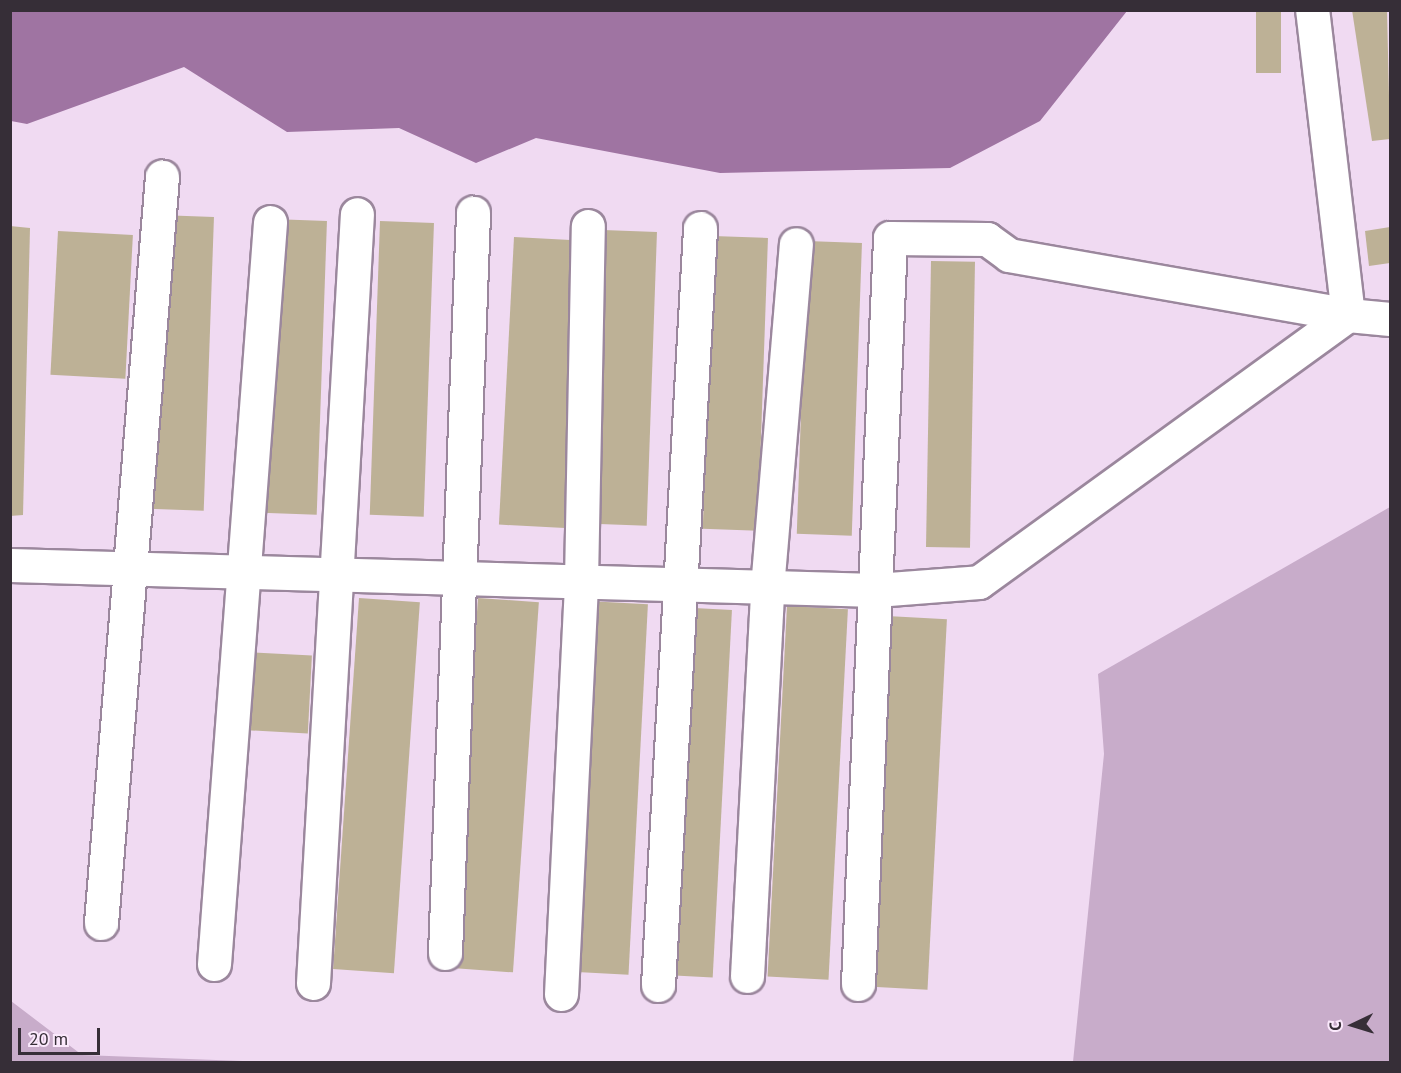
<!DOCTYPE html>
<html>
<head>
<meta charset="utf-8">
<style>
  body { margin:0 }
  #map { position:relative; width:1401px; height:1073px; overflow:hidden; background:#f0daf2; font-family:"PT Sans",sans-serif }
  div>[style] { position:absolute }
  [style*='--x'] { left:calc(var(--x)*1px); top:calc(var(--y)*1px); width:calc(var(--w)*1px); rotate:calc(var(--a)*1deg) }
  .green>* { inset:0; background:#c8acca }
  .water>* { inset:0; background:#9f74a2 }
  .building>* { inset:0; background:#bdb196; transform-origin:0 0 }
  .roads { filter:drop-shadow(2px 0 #9b879d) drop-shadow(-2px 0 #9b879d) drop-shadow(0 2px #9b879d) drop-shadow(0 -2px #9b879d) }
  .minor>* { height:33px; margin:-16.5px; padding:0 16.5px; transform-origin:16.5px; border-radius:16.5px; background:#fff }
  span { translate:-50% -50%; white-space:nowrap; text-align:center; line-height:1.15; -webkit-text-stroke:4.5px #fbe9fc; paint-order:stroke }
  .frame { position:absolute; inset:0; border:12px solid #362e37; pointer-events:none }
  .north { position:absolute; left:1323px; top:995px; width:60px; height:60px; -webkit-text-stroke:4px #fbe9fc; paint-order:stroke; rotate:266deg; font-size:16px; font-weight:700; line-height:24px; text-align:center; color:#362e37 }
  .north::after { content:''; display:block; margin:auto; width:21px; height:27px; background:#362e37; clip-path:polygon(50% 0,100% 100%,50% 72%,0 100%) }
  .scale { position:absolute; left:18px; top:1028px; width:82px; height:27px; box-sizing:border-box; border:3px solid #362e37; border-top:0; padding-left:8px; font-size:18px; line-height:21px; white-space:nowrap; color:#362e37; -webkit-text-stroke:4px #fbe9fc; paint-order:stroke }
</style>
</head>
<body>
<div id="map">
  <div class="green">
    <div style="clip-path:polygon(1390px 507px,1390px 1062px,1073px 1062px,1104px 754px,1098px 674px)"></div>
    <div style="clip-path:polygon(11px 1001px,82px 1055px,269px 1062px,11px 1062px)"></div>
  </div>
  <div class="water">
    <div style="clip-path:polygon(10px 11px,11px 10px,1127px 11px,1040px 121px,950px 168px,720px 173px,536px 138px,476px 163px,399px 128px,287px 132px,184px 67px,27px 124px,11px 121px)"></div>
  </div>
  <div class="building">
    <div style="left:1256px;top:10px;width:25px;height:63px"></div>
    <div style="clip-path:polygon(1352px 10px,1387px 10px,1390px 139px,1372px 141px)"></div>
    <div style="left:159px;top:215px;width:55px;height:294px;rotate:2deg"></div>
    <div style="left:272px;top:219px;width:55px;height:294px;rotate:2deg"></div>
    <div style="left:380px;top:221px;width:54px;height:294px;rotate:2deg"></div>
    <div style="clip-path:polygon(10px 226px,30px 228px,23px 515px,10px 516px)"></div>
    <div style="clip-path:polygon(1390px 227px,1390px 263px,1369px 266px,1365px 231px)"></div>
    <div style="left:603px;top:230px;width:54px;height:294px;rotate:2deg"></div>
    <div style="left:58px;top:231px;width:75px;height:144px;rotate:3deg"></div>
    <div style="left:713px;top:236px;width:55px;height:293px;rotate:2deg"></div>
    <div style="left:514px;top:237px;width:66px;height:288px;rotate:3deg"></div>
    <div style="left:807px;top:241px;width:55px;height:293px;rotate:2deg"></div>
    <div style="left:931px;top:261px;width:44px;height:286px;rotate:1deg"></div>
    <div style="left:359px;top:598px;width:61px;height:372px;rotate:4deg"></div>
    <div style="left:478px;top:598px;width:61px;height:371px;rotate:4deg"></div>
    <div style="left:587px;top:601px;width:61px;height:371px;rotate:3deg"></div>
    <div style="left:787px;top:606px;width:61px;height:371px;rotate:3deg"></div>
    <div style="left:694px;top:608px;width:38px;height:368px;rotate:3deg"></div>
    <div style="left:887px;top:616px;width:60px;height:371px;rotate:3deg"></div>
    <div style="left:245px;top:652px;width:67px;height:78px;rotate:3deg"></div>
  </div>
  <div class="roads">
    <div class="minor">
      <div style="--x:10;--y:565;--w:866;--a:1.65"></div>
      <div style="--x:876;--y:590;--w:103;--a:-4.4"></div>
      <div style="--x:979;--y:582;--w:455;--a:-35.9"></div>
      <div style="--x:1348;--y:315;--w:42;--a:5.4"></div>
      <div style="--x:101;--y:923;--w:749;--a:-85.33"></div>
      <div style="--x:445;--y:953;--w:741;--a:-87.83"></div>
      <div style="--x:214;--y:964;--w:744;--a:-85.68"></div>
      <div style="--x:747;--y:976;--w:389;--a:-87"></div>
      <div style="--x:767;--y:588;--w:345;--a:-85.2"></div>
      <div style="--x:313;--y:983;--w:770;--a:-86.73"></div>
      <div style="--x:858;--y:984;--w:747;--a:-87.54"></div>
      <div style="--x:890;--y:238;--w:97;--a:0.6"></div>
      <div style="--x:987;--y:239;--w:27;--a:36"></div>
      <div style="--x:1009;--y:255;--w:344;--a:10"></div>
      <div style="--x:1348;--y:315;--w:307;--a:-96.7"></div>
      <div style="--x:658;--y:985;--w:758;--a:-86.82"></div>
      <div style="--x:561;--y:994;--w:413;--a:-87.2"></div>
      <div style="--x:581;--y:581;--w:355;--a:-88.9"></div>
    </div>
  </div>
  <div class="frame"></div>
  <div class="north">С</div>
  <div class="scale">20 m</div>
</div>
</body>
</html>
